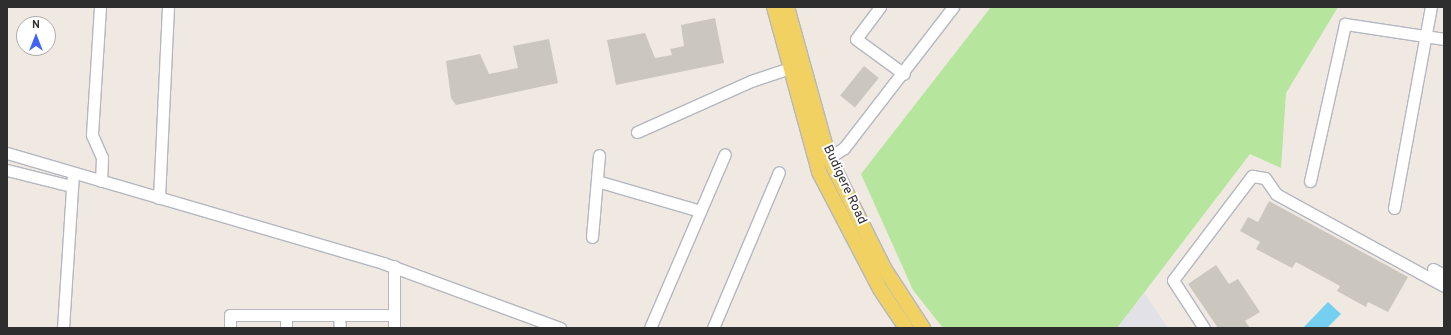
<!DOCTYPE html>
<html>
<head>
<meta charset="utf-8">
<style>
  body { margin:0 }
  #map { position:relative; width:1451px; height:335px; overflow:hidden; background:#efe9e1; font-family:Overpass,sans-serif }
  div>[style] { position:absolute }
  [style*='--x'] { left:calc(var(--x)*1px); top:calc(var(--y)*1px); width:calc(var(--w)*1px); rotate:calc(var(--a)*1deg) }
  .industrial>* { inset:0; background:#e3e1e8 }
  .green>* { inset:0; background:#b6e59e }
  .water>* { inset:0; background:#75cff0 }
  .building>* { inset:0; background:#cbc7bf; transform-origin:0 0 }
  .roads { filter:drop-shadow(1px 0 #b4b7c1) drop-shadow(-1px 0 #b4b7c1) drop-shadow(0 1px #b4b7c1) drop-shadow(0 -1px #b4b7c1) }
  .minor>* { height:11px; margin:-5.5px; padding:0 5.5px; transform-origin:5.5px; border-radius:5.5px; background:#fff }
  .major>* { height:14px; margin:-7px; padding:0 7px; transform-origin:7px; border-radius:7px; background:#f2d163 }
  span { translate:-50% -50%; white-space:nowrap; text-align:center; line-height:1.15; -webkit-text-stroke:4px #fff; paint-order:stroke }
  .street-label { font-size:13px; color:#2e2e2e }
  .frame { position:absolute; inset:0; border:8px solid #2e2e2e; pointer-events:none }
  .north { position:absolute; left:16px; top:16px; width:40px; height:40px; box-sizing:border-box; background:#fff; border:1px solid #ababab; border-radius:50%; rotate:0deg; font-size:11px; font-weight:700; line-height:16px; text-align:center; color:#2e2e2e }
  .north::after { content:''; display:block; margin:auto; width:14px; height:18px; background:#4264fb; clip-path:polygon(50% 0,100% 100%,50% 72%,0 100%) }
</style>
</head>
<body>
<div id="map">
  <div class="industrial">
    <div style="clip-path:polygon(1144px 293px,1168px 328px,1117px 328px)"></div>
  </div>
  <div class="green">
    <div style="clip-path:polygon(991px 7px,1338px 7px,1286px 93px,1281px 168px,1250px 154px,1117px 328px,943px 328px,913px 290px,861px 174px)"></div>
  </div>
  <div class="water">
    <div style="clip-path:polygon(1328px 302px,1341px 314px,1327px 328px,1303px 328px)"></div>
  </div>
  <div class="building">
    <div style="clip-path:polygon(715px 18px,724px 63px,616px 85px,607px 40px,645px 33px,655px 58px,672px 55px,670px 49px,684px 46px,681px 25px)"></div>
    <div style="clip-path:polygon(549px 39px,558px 83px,456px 105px,451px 98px,446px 61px,480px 54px,489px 74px,518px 68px,513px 46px)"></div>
    <div style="left:864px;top:66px;width:19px;height:38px;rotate:39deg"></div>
    <div style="clip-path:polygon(1269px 201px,1408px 277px,1388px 312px,1368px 302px,1366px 307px,1337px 291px,1340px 286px,1296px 262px,1292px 268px,1256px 249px,1260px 242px,1240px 231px,1248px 217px,1258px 222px)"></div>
    <div style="clip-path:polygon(1216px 265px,1229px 284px,1238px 279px,1260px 312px,1245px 321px,1250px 328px,1218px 328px,1188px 284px)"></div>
  </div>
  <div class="roads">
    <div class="minor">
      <div style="--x:100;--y:7;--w:128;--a:93.6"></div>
      <div style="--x:92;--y:135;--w:24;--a:66"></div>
      <div style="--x:102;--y:157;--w:24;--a:92"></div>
      <div style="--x:880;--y:7;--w:40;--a:127"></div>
      <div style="--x:856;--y:39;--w:59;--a:36.1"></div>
      <div style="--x:637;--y:132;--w:125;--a:-24.1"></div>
      <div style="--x:751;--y:81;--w:41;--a:-18.4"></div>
      <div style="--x:7;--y:153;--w:392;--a:16.3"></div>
      <div style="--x:383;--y:263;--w:189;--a:20.2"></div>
      <div style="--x:829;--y:158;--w:18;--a:-34"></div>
      <div style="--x:844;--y:148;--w:178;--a:-52.3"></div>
      <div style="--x:7;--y:170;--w:66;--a:14"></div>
      <div style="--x:597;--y:181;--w:107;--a:16.2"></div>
      <div style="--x:1310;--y:181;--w:161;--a:-77.4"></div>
      <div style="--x:1345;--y:24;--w:100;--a:8.6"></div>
      <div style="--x:159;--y:198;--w:191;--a:-87.3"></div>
      <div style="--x:1394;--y:208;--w:204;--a:-79.6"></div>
      <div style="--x:592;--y:237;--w:82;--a:-85.1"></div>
      <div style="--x:1433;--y:269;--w:13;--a:29"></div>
      <div style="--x:286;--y:315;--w:13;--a:90"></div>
      <div style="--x:339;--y:315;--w:13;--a:86"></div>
      <div style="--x:394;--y:315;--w:13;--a:90"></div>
      <div style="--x:63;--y:328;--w:155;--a:-86.3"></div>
      <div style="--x:230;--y:328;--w:13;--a:-90"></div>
      <div style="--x:230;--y:315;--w:164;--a:0"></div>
      <div style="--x:394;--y:315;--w:49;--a:-90"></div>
      <div style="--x:650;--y:328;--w:189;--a:-66.7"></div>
      <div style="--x:713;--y:328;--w:169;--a:-67.1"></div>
      <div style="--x:1204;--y:328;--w:57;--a:-122.9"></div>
      <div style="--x:1173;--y:280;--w:131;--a:-52.8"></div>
      <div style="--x:1252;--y:176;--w:13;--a:9"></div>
      <div style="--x:1265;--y:178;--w:19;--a:55"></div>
      <div style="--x:1276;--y:194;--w:192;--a:28.7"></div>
    </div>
    <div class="major">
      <div style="--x:774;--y:7;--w:171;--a:74.7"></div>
      <div style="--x:819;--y:172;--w:132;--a:62.5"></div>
      <div style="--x:880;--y:289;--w:47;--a:56.3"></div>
      <div style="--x:787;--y:7;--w:157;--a:74.5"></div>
      <div style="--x:829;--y:158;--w:123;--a:63.4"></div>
      <div style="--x:884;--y:268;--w:72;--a:57"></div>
    </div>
  </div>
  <div class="street-label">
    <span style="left:844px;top:185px;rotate:65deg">Budigere Road</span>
  </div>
  <div class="frame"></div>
  <div class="north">N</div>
</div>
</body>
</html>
